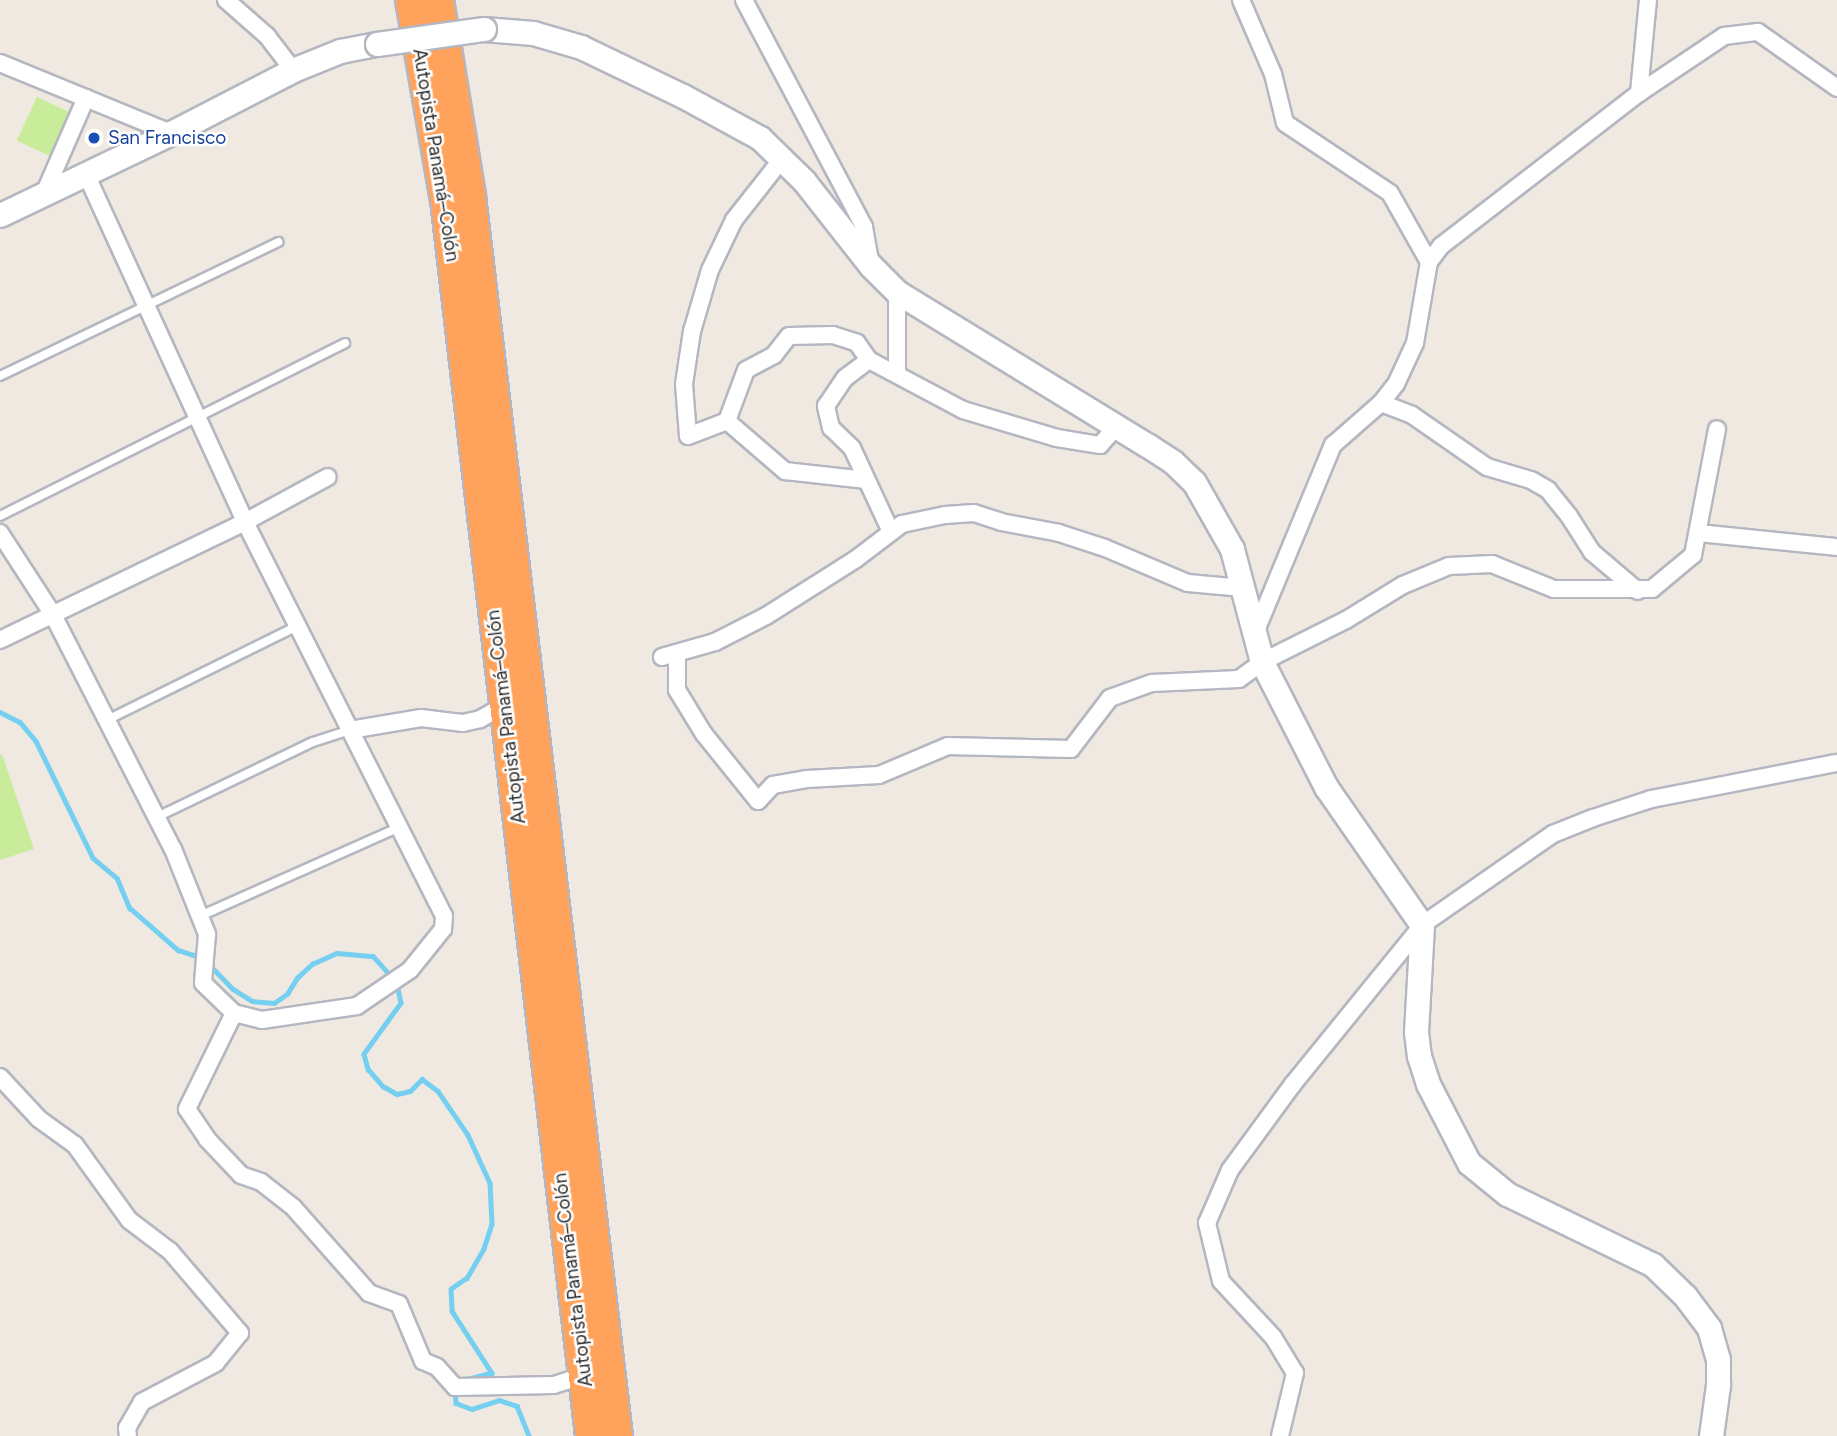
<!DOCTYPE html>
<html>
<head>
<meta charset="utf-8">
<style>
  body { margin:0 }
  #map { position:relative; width:1837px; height:1436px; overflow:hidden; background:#efe9e1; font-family:Figtree,sans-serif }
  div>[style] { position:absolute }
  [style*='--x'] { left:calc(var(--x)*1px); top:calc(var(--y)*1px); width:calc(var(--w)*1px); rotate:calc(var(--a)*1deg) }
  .pitch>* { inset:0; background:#c9ec9a; transform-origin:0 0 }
  .stream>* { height:4.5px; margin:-2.25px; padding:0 2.25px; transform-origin:2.25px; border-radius:2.25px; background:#75cff0 }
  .roads { filter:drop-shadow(2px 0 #b4b7c1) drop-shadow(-2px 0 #b4b7c1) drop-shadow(0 2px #b4b7c1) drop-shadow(0 -2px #b4b7c1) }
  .lane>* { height:8px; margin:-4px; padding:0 4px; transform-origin:4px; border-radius:4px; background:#fff }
  .street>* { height:16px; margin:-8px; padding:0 8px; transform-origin:8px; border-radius:8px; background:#fff }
  .secondary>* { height:23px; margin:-11.5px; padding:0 11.5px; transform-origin:11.5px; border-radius:11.5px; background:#fff }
  .highway>* { height:30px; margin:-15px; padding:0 15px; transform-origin:15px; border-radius:15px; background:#ffa35c }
  .bridges { filter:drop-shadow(2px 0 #b4b7c1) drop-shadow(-2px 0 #b4b7c1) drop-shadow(0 2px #b4b7c1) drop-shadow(0 -2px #b4b7c1) }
  .secondary-bridge>* { height:23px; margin:-11.5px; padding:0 11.5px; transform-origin:11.5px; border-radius:11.5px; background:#fff }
  .dots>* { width:19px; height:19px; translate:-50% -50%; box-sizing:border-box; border:4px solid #fff; border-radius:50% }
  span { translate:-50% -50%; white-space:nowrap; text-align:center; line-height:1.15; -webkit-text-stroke:5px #fff; paint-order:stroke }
  .transit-label { font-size:19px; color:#164399 }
  .left { translate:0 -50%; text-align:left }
  .street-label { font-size:19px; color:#2e2e2e }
</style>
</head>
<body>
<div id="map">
  <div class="pitch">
    <div style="left:37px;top:97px;width:40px;height:48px;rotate:25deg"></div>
    <div style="clip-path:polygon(2px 754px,34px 849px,0 860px,0 755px)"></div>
  </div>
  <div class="stream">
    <div style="--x:0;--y:712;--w:22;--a:27"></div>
    <div style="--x:20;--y:722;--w:25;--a:50"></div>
    <div style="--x:36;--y:741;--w:130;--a:64"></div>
    <div style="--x:93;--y:858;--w:31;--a:40"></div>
    <div style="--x:117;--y:878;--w:33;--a:67"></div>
    <div style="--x:130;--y:908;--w:64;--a:41.2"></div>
    <div style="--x:178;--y:950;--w:23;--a:18"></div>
    <div style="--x:207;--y:962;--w:37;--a:46"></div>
    <div style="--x:233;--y:989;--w:22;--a:32"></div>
    <div style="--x:252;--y:1001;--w:22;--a:5"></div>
    <div style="--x:274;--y:1003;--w:16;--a:-35"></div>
    <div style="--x:287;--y:994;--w:19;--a:-58"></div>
    <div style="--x:297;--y:978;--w:21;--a:-43"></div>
    <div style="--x:312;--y:964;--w:27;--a:-24"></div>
    <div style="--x:337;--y:953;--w:36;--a:5"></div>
    <div style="--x:373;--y:956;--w:28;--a:48"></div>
    <div style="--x:397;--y:984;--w:19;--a:78"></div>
    <div style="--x:401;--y:1003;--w:63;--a:126"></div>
    <div style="--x:364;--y:1054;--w:16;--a:75"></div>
    <div style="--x:368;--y:1069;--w:23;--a:49"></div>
    <div style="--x:383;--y:1086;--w:16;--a:30"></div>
    <div style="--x:397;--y:1094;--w:13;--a:-13"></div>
    <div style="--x:410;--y:1091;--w:17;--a:-45"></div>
    <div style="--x:422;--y:1079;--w:20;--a:37"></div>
    <div style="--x:438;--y:1091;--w:53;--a:55.7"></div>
    <div style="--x:468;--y:1135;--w:53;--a:65.4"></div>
    <div style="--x:490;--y:1183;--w:41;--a:87.2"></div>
    <div style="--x:492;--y:1224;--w:26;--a:108"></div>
    <div style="--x:484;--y:1249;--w:34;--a:120"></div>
    <div style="--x:467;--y:1278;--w:19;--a:145"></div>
    <div style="--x:451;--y:1289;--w:22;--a:87"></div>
    <div style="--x:452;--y:1311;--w:74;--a:57.2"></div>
    <div style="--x:492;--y:1373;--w:30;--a:165"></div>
    <div style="--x:455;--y:1389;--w:14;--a:86"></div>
    <div style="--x:456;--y:1403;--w:17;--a:21"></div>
    <div style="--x:472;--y:1409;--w:28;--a:-18"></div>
    <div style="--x:499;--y:1400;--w:19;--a:18"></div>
    <div style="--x:517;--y:1406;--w:32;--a:68"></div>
  </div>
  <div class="roads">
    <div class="lane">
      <div style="--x:0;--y:376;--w:309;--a:-25.7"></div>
      <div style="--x:0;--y:516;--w:386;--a:-26.6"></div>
      <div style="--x:107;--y:720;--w:212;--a:-26.3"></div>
      <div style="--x:157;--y:817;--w:173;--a:-25.7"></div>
      <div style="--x:313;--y:742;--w:39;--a:-18"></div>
      <div style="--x:200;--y:916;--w:219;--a:-24"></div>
    </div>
    <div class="street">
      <div style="--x:226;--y:0;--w:55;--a:41.3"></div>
      <div style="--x:267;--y:36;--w:43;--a:52.6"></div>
      <div style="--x:744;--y:0;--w:257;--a:62.1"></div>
      <div style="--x:864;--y:227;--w:36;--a:80"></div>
      <div style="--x:1241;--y:0;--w:81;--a:66.6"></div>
      <div style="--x:1273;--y:74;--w:50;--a:76.2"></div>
      <div style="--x:1285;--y:123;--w:126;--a:33.7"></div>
      <div style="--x:1390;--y:193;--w:79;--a:60.5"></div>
      <div style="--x:0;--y:63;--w:185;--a:22.3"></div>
      <div style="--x:1639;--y:93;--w:102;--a:-33.8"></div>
      <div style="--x:1724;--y:36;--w:34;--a:-7"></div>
      <div style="--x:1758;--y:32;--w:97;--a:35.3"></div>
      <div style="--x:782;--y:159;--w:78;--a:128.2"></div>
      <div style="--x:734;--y:220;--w:55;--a:115.6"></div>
      <div style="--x:710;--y:270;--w:64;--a:106.4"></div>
      <div style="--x:692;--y:331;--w:54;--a:98.6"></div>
      <div style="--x:684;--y:384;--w:52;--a:85.6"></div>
      <div style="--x:688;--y:436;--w:42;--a:-21"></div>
      <div style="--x:727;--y:421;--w:54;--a:-69.6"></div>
      <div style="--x:746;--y:370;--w:32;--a:-28"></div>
      <div style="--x:774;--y:355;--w:24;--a:-52"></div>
      <div style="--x:789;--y:336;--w:44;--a:-1.3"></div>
      <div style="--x:833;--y:335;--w:25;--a:18"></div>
      <div style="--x:857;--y:343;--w:21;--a:55"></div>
      <div style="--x:86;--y:174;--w:383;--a:65.4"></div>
      <div style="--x:245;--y:522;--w:441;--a:63.2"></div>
      <div style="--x:444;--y:916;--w:13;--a:94"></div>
      <div style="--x:443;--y:929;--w:53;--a:128.8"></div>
      <div style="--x:410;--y:970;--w:64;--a:145.8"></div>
      <div style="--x:357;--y:1006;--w:96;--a:171.6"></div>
      <div style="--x:262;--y:1020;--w:29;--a:-166"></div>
      <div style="--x:44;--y:194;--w:105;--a:-66.4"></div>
      <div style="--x:897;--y:374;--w:82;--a:-90"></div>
      <div style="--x:1381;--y:403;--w:33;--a:21"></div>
      <div style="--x:1412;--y:415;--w:91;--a:34.7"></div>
      <div style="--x:1487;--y:467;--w:46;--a:16.5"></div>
      <div style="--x:1531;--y:480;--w:20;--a:30"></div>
      <div style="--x:1548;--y:490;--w:33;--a:51"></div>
      <div style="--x:1569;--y:516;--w:43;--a:57.4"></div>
      <div style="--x:1592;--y:552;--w:60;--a:40.3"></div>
      <div style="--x:727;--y:421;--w:77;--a:40.8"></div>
      <div style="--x:785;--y:471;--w:82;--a:6.3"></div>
      <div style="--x:891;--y:532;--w:93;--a:-114.9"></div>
      <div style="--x:852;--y:448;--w:29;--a:-136"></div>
      <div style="--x:831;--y:428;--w:23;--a:-103"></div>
      <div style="--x:826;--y:406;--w:34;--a:-56"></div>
      <div style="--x:845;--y:378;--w:30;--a:-37"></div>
      <div style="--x:869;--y:360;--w:106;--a:28"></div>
      <div style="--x:963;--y:410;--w:98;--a:16.6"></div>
      <div style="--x:1057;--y:438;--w:44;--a:9.2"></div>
      <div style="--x:1100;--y:445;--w:24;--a:-48"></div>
      <div style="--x:0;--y:533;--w:95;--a:57"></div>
      <div style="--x:52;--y:613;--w:265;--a:62.9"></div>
      <div style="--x:173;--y:849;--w:92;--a:68.2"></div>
      <div style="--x:207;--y:934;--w:49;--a:94.7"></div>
      <div style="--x:203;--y:983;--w:43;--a:44.1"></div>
      <div style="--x:234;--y:1013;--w:107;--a:116.1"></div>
      <div style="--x:187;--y:1109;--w:36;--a:56"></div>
      <div style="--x:207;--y:1139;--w:50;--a:46.6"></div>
      <div style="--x:241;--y:1175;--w:21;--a:19"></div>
      <div style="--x:261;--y:1182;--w:41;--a:38"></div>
      <div style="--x:293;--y:1207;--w:115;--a:48.5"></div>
      <div style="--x:369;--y:1293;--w:32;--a:20"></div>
      <div style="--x:399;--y:1304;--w:62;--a:67.2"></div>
      <div style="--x:423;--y:1361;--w:15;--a:23"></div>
      <div style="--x:437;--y:1367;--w:27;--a:48"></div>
      <div style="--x:455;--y:1387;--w:99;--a:-1.2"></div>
      <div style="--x:554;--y:1385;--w:32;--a:-18"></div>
      <div style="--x:1699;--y:533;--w:139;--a:5.8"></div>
      <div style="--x:1255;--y:633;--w:204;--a:-67.5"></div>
      <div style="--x:1333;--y:445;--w:64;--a:-41.2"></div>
      <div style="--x:1381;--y:403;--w:24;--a:-52"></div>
      <div style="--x:1396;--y:384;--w:45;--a:-65.1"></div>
      <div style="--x:1415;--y:343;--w:82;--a:-80.2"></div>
      <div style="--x:1429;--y:262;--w:20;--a:-53"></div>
      <div style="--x:1441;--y:246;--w:250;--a:-37.7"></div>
      <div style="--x:1639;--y:93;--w:93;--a:-84.5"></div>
      <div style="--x:0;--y:640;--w:272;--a:-25.7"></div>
      <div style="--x:245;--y:522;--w:94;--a:-28.5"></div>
      <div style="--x:677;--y:653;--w:37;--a:90"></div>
      <div style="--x:677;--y:690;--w:52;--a:58.5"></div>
      <div style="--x:704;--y:734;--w:86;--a:51.1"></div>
      <div style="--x:758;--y:801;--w:22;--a:-47"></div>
      <div style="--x:773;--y:785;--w:35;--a:-10"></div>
      <div style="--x:807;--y:779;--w:72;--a:-3.2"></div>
      <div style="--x:879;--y:775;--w:75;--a:-22.8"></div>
      <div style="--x:948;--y:746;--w:123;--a:1.4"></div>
      <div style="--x:1071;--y:749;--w:64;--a:-52.6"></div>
      <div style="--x:1110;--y:698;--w:45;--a:-19.7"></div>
      <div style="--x:1152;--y:683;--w:87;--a:-2.6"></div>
      <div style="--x:1239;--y:679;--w:29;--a:-36"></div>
      <div style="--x:1262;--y:662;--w:94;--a:-26.6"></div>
      <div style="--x:1346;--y:620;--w:67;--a:-31.6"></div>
      <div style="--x:1403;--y:585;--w:50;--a:-22.4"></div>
      <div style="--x:1449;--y:566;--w:43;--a:-2.7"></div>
      <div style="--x:1492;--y:564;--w:67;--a:22"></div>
      <div style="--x:1554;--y:589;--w:98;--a:0"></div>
      <div style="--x:1652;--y:589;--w:53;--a:-39.7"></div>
      <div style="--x:1693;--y:555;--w:128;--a:-79.2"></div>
      <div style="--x:662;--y:657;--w:55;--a:-15.8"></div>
      <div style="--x:715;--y:642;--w:57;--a:-27"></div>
      <div style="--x:766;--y:616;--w:107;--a:-32.3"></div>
      <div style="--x:856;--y:559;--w:58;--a:-37.3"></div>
      <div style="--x:902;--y:524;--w:44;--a:-11.8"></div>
      <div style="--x:945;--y:515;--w:29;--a:-4"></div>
      <div style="--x:974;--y:513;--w:28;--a:18"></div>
      <div style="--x:1001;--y:522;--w:59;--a:10.7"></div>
      <div style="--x:1059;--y:533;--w:48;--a:18.1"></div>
      <div style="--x:1105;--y:548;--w:90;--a:22.9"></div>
      <div style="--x:1188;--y:583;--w:55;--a:5.2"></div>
      <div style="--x:350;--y:730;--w:72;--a:-9.6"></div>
      <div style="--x:421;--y:718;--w:42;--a:6.8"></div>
      <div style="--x:463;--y:723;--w:17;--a:-13"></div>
      <div style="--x:480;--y:719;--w:29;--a:-29"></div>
      <div style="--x:0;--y:1077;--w:57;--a:47.1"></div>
      <div style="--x:39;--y:1119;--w:44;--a:35.8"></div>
      <div style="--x:75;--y:1145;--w:92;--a:54.2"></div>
      <div style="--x:129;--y:1220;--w:51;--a:37.1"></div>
      <div style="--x:170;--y:1251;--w:108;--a:49.5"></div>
      <div style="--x:240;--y:1333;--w:38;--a:129"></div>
      <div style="--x:216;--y:1363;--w:84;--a:152.2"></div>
      <div style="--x:142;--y:1402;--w:30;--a:120"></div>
      <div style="--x:127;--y:1428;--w:8;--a:83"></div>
      <div style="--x:1280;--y:1436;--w:65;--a:-76.6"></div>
      <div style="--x:1295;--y:1373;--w:42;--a:-121.4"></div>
      <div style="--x:1273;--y:1337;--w:76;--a:-132.9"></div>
      <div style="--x:1221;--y:1281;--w:60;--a:-103.6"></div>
      <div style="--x:1207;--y:1223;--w:58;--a:-66.5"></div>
      <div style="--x:1230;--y:1170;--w:107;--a:-53.8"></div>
      <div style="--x:1293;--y:1084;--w:205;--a:-50.9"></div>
      <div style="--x:1422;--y:925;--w:160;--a:-34.8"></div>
      <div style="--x:1553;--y:834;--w:43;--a:-21.8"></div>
      <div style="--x:1593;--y:818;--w:61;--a:-18.1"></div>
      <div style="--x:1651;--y:799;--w:189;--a:-11"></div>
    </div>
    <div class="secondary">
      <div style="--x:484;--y:29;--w:49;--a:4.7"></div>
      <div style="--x:533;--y:33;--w:50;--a:16.3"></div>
      <div style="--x:581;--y:47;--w:113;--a:25.7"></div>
      <div style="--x:683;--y:96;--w:88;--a:28.6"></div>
      <div style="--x:760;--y:138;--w:62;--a:44.3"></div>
      <div style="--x:804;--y:181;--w:108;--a:51.8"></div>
      <div style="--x:871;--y:266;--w:37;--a:45"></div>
      <div style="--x:897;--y:292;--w:293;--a:31.5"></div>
      <div style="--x:1147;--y:445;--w:31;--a:33"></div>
      <div style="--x:1173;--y:462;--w:29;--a:44"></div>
      <div style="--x:1194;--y:482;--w:77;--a:60.4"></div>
      <div style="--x:1232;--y:549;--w:117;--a:75.1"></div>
      <div style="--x:1262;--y:662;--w:140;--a:62.9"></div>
      <div style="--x:1326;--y:787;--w:168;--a:55.2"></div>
      <div style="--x:1422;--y:925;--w:107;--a:93.2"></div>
      <div style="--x:1416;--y:1032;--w:24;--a:83"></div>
      <div style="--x:1419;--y:1056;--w:29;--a:72"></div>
      <div style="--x:1428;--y:1084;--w:89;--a:62.6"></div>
      <div style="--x:1469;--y:1163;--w:49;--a:39.2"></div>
      <div style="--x:1507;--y:1194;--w:162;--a:25.9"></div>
      <div style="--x:1653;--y:1265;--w:45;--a:44.1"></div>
      <div style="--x:1685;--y:1296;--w:40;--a:53"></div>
      <div style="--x:1709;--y:1328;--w:33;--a:74"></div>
      <div style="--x:1718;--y:1360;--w:25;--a:90"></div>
      <div style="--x:1718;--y:1385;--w:51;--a:97.8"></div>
      <div style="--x:0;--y:215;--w:190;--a:-25.6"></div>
      <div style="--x:171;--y:133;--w:137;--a:-27.3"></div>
      <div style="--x:293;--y:70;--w:51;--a:-22"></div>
      <div style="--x:340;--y:51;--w:38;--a:-11"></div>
    </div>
    <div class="highway">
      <div style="--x:411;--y:0;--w:203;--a:80.1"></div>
      <div style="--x:446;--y:200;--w:1244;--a:83.31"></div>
      <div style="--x:438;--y:0;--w:199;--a:80.7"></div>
      <div style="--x:470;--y:196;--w:1249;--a:83.24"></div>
    </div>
  </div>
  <div class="bridges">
    <div class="secondary-bridge">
      <div style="--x:377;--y:44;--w:108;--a:-8"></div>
    </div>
  </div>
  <div class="dots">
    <div style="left:94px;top:138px;background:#1a4fb4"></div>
  </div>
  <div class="transit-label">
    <span class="left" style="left:108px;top:138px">San Francisco</span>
  </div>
  <div class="street-label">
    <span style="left:436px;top:155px;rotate:81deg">Autopista Panamá–Colón</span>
    <span style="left:506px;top:717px;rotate:-97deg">Autopista Panamá–Colón</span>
    <span style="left:573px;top:1280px;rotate:-97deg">Autopista Panamá–Colón</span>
  </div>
</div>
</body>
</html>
